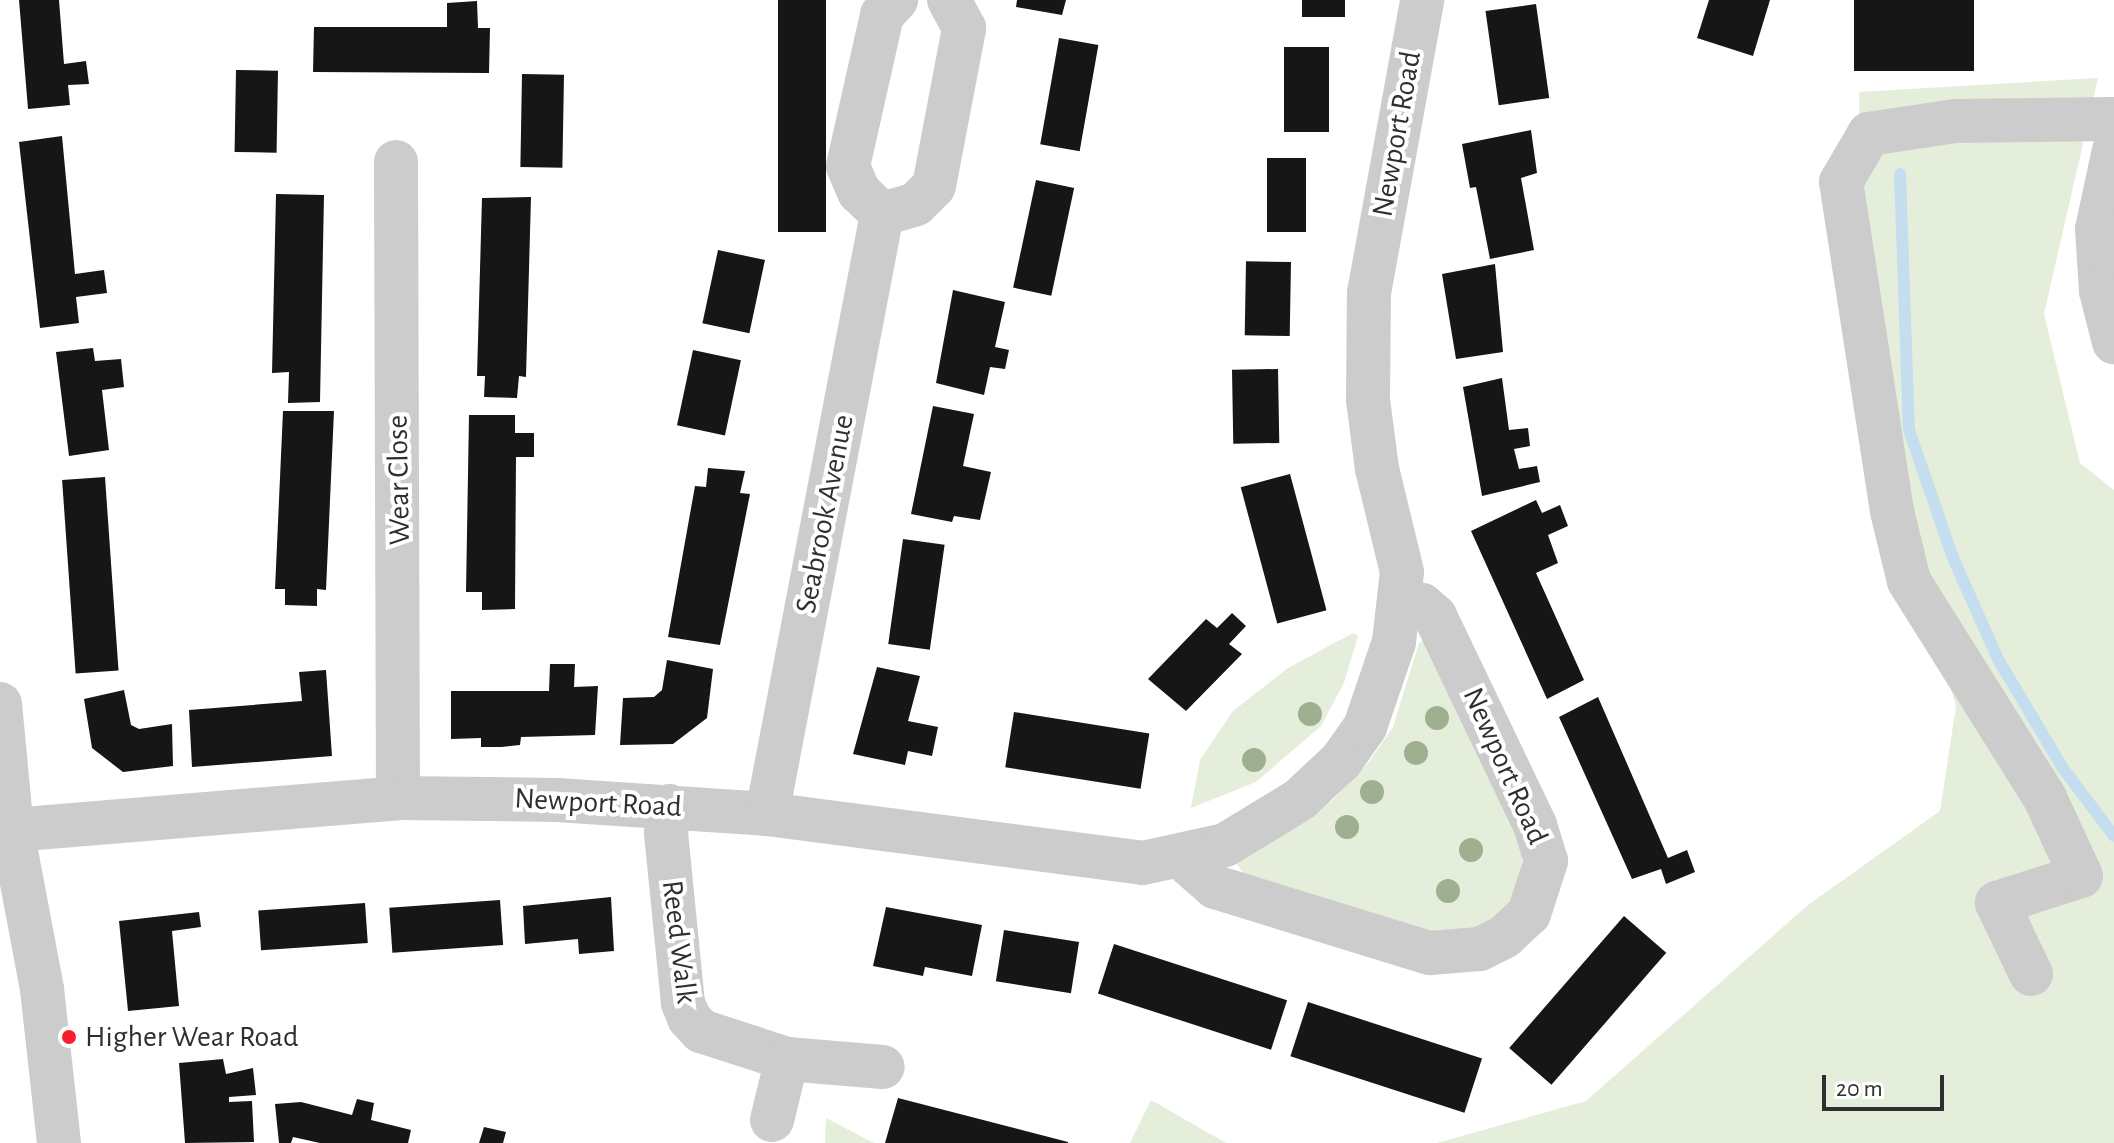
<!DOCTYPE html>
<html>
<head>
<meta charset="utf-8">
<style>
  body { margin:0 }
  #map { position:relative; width:2114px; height:1143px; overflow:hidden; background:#fff; font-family:"Alegreya Sans",sans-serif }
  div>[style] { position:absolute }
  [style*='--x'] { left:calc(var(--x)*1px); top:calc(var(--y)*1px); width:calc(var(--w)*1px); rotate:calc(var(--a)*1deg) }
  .green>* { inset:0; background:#e5eedb }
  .stream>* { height:12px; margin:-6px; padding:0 6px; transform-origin:6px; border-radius:6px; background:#c5deef }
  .building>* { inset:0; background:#161616; transform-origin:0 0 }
  .minor>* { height:44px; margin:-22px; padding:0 22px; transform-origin:22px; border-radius:22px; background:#ccc }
  .trees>* { width:24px; height:24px; margin:-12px; border-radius:50%; background:#9fb091 }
  .dots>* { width:22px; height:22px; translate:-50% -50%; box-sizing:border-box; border:4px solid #fff; border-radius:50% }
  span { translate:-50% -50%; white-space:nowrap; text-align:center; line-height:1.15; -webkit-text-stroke:8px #fff; paint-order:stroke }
  .street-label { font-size:30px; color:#2f2f2f }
  .poi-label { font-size:30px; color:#2f2f2f }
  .left { translate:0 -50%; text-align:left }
  .scale { position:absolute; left:1822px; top:1075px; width:122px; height:36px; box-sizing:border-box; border:4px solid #2f2f2f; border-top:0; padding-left:10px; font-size:24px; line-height:28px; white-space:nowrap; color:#2f2f2f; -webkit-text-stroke:6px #fff; paint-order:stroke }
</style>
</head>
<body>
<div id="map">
  <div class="green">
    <div style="clip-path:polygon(2098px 78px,2044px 314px,2080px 463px,2114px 490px,2114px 1143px,1437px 1143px,1586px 1101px,1808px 905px,1940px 811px,1956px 706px,1906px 535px,1863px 328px,1859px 92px)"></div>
    <div style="clip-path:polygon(1353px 633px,1358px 636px,1344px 683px,1321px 726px,1256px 782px,1191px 808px,1200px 760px,1233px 711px,1288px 668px)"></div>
    <div style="clip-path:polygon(1427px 638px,1525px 846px,1514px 902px,1484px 932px,1429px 936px,1244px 874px,1237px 864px,1240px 855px,1285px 834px,1334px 799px,1369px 762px,1393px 727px,1419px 643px)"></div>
    <div style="clip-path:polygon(1151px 1100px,1226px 1143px,1130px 1143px)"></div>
    <div style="clip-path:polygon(826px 1118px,874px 1143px,825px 1143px)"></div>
  </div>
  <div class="stream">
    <div style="--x:1900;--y:174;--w:256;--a:88"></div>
    <div style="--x:1909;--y:430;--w:135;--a:71"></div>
    <div style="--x:1953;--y:558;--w:111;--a:66"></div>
    <div style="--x:1998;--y:659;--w:126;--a:59.3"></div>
    <div style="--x:2062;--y:767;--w:86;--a:53"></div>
  </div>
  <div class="building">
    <div style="clip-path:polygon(19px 0,59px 0,64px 64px,86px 61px,89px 84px,68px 85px,70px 105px,28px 109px)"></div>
    <div style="left:778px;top:0;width:48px;height:232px"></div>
    <div style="clip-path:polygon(1017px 0,1066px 0,1062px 15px,1016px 7px)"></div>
    <div style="left:1302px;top:0;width:43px;height:17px"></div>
    <div style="clip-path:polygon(1709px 0,1770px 0,1753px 56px,1697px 38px)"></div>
    <div style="left:1854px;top:0;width:120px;height:71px"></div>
    <div style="clip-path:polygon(477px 1px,478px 28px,490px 28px,489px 73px,313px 72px,314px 27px,447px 27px,447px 3px)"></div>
    <div style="left:1536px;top:4px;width:95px;height:51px;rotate:82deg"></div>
    <div style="left:1059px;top:38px;width:40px;height:108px;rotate:10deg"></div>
    <div style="left:1284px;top:47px;width:45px;height:85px"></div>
    <div style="left:236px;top:70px;width:42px;height:82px;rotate:1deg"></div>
    <div style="left:522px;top:74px;width:42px;height:93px;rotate:1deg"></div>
    <div style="clip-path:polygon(1531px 130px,1537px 173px,1521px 178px,1534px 250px,1490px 259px,1476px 187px,1470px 188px,1462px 144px)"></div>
    <div style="clip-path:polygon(62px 136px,75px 274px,104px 270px,107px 293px,76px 297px,79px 323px,40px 328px,19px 142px)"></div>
    <div style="left:1267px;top:158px;width:39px;height:74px"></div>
    <div style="left:1036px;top:180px;width:39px;height:110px;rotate:12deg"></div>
    <div style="clip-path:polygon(276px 194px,324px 195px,320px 402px,288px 403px,289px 372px,272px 373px)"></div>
    <div style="clip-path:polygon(531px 197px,526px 377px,519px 376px,517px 398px,484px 397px,485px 376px,477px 376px,482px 198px)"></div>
    <div style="left:718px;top:250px;width:48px;height:75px;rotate:12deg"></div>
    <div style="left:1291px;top:262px;width:74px;height:45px;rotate:91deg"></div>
    <div style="clip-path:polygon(1495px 264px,1503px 352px,1456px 359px,1442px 274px)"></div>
    <div style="clip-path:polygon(953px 290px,1005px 302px,995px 347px,1009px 350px,1005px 369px,990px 367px,984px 395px,936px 383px)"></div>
    <div style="clip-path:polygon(93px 348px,95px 361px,121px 359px,124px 387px,102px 390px,109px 450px,69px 456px,56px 352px)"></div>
    <div style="left:693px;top:350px;width:49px;height:77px;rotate:12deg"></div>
    <div style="left:1278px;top:369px;width:74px;height:46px;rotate:89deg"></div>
    <div style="clip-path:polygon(1502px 378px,1509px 430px,1528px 428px,1530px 446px,1514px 449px,1519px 469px,1537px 466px,1540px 482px,1482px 496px,1463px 387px)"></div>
    <div style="clip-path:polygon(933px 406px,974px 414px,963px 466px,991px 472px,980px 520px,954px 516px,952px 522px,911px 514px)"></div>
    <div style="clip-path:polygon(283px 411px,334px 411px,326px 590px,317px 589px,317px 606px,285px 605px,285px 589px,275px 589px)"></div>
    <div style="clip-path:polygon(469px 415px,515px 415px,515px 433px,534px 433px,534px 457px,516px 457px,515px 609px,482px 610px,482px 592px,466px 592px)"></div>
    <div style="clip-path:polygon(708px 468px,745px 471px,740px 493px,750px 494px,720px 645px,668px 637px,695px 486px,706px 487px)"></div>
    <div style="left:1290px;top:474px;width:141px;height:51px;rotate:75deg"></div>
    <div style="left:105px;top:477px;width:194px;height:43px;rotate:86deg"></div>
    <div style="clip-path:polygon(1536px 500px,1542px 513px,1560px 505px,1568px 526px,1548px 535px,1558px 563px,1536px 573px,1584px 680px,1547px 699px,1471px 531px)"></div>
    <div style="left:903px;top:539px;width:42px;height:106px;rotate:8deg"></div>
    <div style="clip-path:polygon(1232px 613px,1246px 626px,1229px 644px,1242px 654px,1186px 711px,1148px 679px,1206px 619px,1217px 628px)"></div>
    <div style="clip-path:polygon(667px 660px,713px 669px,707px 718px,673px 744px,620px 745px,623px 698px,654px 697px,662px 690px)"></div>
    <div style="clip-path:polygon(550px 664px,575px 664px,574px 687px,598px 686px,595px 735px,521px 737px,520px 745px,502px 747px,481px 747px,481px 738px,451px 739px,451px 691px,549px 691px)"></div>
    <div style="clip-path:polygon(877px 667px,920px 676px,908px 721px,938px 727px,932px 756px,908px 751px,905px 765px,853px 754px)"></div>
    <div style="clip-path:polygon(326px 670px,332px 756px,192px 767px,189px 710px,302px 701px,299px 672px)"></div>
    <div style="clip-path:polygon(124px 690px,131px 725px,139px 729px,172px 724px,173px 766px,123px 772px,92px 748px,84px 699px)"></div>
    <div style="clip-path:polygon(1598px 697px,1668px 858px,1687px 850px,1695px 872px,1666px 884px,1661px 869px,1632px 879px,1559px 717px)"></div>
    <div style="left:1014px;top:712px;width:137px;height:56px;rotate:9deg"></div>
    <div style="clip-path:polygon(611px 897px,614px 951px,579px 954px,578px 939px,525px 944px,523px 906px)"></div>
    <div style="left:500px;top:900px;width:45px;height:111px;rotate:86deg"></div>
    <div style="left:365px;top:903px;width:40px;height:107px;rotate:86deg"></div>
    <div style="clip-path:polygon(886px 907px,982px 925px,972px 976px,925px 967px,923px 976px,873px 966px)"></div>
    <div style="clip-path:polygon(199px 912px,201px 927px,172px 931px,179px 1006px,128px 1011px,119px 921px)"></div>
    <div style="left:1624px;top:916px;width:56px;height:175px;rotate:41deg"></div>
    <div style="left:1004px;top:930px;width:76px;height:52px;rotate:9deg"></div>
    <div style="left:1114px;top:944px;width:182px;height:52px;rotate:18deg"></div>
    <div style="left:1308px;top:1002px;width:183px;height:57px;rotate:18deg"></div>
    <div style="clip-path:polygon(223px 1059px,226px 1074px,253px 1068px,256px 1095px,229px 1097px,229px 1102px,252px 1101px,254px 1142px,185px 1143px,179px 1063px)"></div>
    <div style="clip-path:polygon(898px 1098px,1068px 1142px,1068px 1143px,885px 1143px)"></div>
    <div style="clip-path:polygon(357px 1099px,374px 1103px,371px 1120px,411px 1130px,408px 1143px,320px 1143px,293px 1137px,291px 1143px,279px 1143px,275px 1104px,301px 1102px,352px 1115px)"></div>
    <div style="clip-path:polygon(484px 1127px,506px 1132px,503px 1143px,479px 1143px)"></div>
  </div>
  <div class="minor">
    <div style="--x:2114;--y:150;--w:81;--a:102.1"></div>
    <div style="--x:2097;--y:229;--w:62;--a:86.3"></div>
    <div style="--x:2101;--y:291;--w:53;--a:75.7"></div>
    <div style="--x:396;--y:162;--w:636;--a:89.82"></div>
    <div style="--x:882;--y:214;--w:35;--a:-16"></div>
    <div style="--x:916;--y:204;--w:25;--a:-45"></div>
    <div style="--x:934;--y:186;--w:161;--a:-79.2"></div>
    <div style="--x:964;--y:28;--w:32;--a:-118"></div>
    <div style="--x:0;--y:704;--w:127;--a:84.6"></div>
    <div style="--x:12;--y:830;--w:162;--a:79.3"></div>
    <div style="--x:42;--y:989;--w:155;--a:83.7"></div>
    <div style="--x:669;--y:806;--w:27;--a:96"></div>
    <div style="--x:666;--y:833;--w:171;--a:84.3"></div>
    <div style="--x:683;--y:1003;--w:16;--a:68"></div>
    <div style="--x:689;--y:1018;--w:18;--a:47"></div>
    <div style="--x:701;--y:1031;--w:90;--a:18"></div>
    <div style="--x:787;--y:1059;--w:96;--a:4.8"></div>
    <div style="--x:767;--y:814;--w:611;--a:-79.15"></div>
    <div style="--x:882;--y:214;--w:32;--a:-136"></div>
    <div style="--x:859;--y:192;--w:28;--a:-113"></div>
    <div style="--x:848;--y:166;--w:155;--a:-77.3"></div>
    <div style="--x:882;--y:15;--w:21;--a:-47"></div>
    <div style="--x:12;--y:830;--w:387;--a:-4.7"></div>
    <div style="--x:398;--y:798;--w:159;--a:0.7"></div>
    <div style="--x:557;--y:800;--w:210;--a:3.8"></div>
    <div style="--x:767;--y:814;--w:379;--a:7.4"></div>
    <div style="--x:1143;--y:863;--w:84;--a:-12.4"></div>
    <div style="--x:1225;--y:845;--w:87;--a:-31.3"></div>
    <div style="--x:1299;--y:800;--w:57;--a:-42.9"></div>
    <div style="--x:1341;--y:761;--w:42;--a:-54.8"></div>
    <div style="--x:1365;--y:727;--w:90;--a:-71.2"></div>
    <div style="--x:1394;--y:642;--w:70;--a:-83.5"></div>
    <div style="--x:1402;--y:572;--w:106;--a:-103.6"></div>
    <div style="--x:1377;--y:469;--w:70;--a:-97.4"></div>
    <div style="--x:1368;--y:400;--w:107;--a:-89.5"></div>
    <div style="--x:1369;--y:293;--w:298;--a:-79.7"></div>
    <div style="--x:1182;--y:858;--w:44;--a:41.3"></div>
    <div style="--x:1215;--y:887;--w:225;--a:17.1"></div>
    <div style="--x:1430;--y:953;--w:50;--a:-4.6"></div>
    <div style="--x:1480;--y:949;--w:28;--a:-27"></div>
    <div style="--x:1505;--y:936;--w:33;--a:-43"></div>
    <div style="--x:1529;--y:914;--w:56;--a:-72.2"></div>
    <div style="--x:1546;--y:861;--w:38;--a:-107"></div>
    <div style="--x:1535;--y:825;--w:232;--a:-115.6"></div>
    <div style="--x:1435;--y:616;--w:17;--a:-140"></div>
    <div style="--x:1422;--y:605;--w:23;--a:-167"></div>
    <div style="--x:2031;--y:974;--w:79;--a:-115.6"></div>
    <div style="--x:1997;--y:903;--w:88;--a:-17.8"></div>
    <div style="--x:2081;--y:876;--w:86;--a:-114.8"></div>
    <div style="--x:2045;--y:798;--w:256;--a:-122.1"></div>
    <div style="--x:1909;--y:581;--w:72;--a:-103.7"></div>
    <div style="--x:1892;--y:511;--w:333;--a:-98.8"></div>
    <div style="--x:1841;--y:182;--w:56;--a:-59.7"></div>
    <div style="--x:1869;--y:134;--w:87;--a:-8.6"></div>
    <div style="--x:1955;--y:121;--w:159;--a:-0.7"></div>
    <div style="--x:772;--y:1120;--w:63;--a:-76.2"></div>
  </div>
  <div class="trees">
    <div style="left:1310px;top:714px"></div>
    <div style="left:1437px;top:718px"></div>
    <div style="left:1416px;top:753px"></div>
    <div style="left:1254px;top:760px"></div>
    <div style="left:1372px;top:792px"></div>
    <div style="left:1347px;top:827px"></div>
    <div style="left:1471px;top:850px"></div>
    <div style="left:1448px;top:891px"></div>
  </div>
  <div class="dots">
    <div style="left:69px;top:1037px;background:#f6202d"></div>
  </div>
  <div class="street-label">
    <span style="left:1397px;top:134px;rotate:-80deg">Newport Road</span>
    <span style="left:399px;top:480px;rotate:-91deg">Wear Close</span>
    <span style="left:825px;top:514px;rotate:-79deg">Seabrook Avenue</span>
    <span style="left:1505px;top:766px;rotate:66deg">Newport Road</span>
    <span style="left:598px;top:803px;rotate:3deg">Newport Road</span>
    <span style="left:679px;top:942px;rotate:83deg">Reed Walk</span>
  </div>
  <div class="poi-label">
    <span class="left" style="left:85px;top:1037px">Higher Wear Road</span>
  </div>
  <div class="scale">20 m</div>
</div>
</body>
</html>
